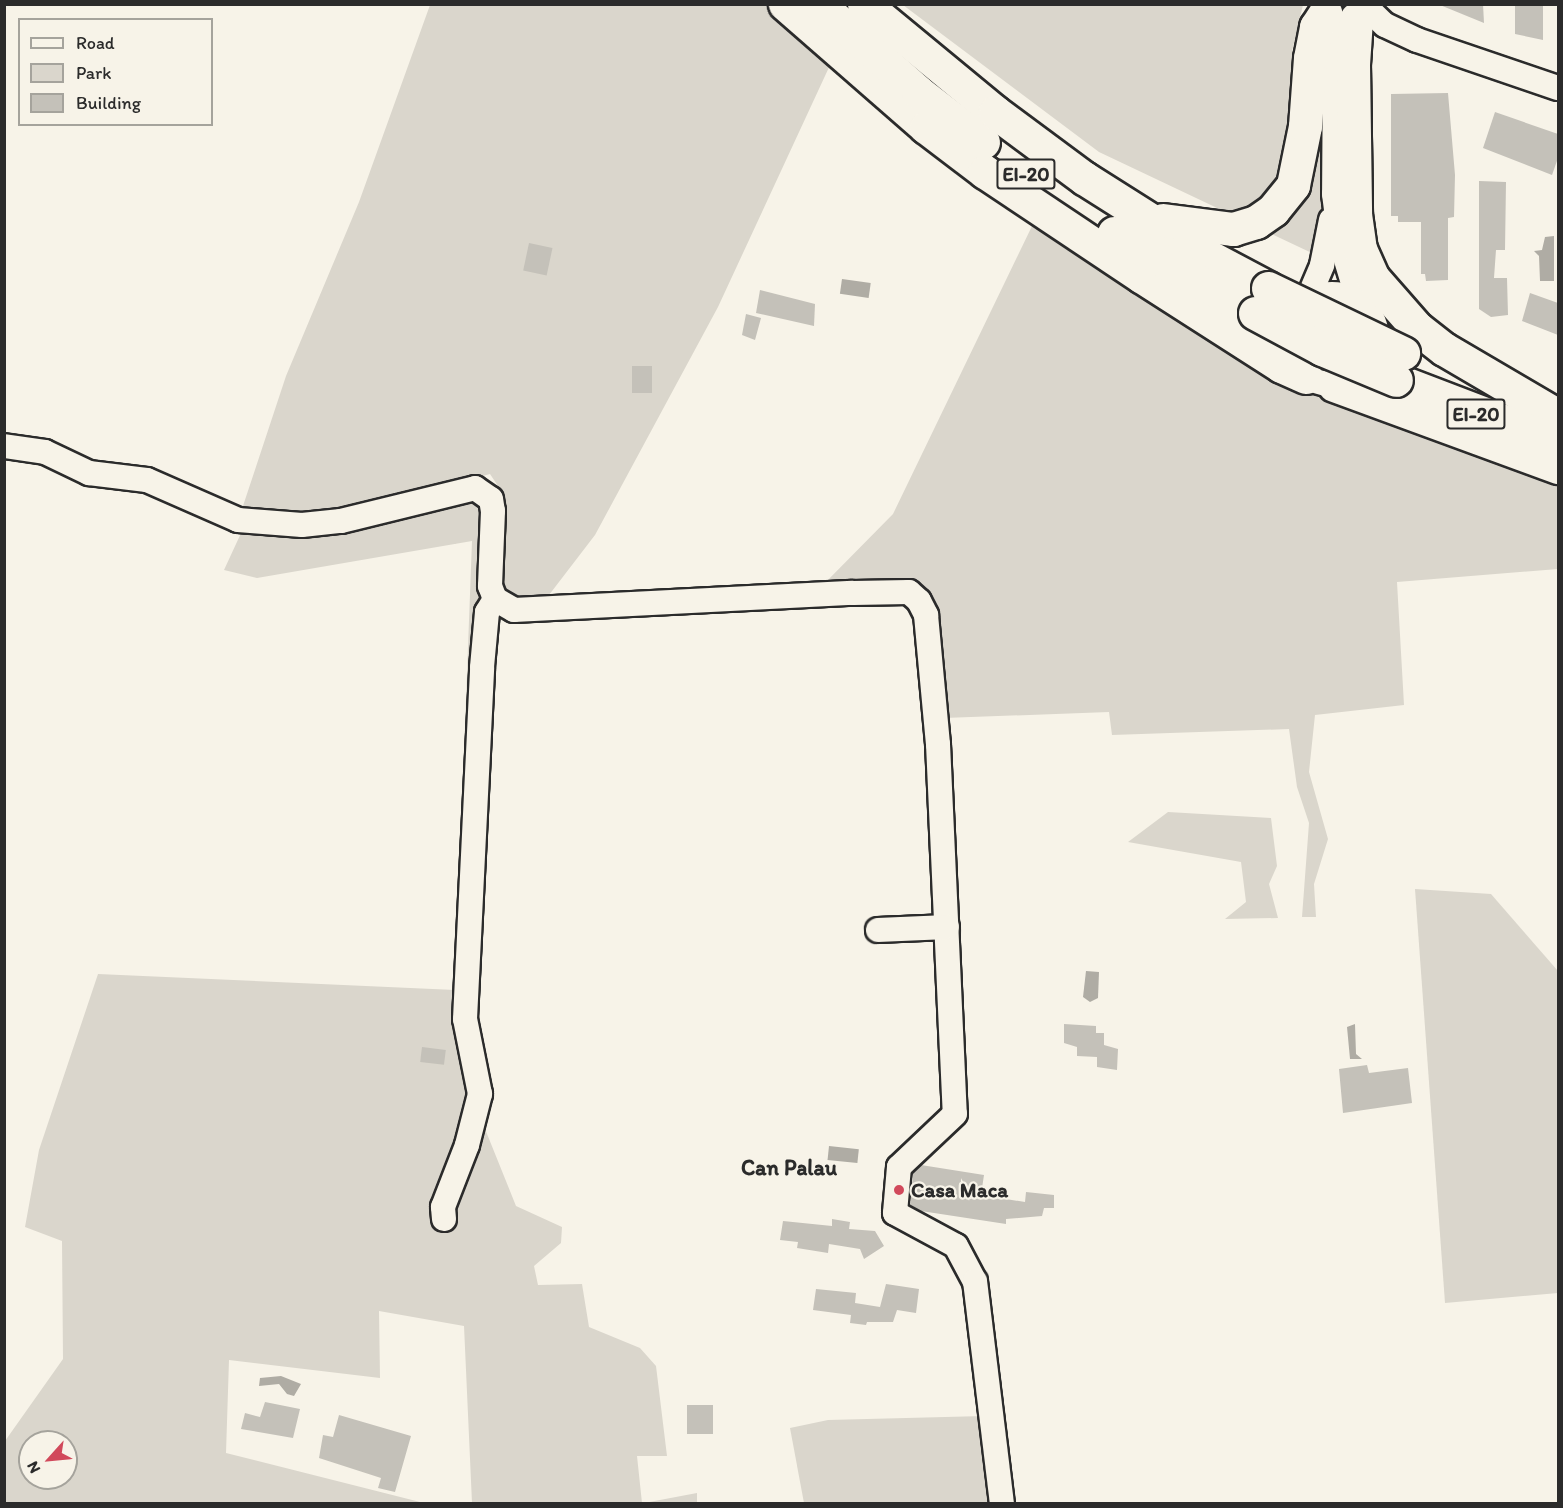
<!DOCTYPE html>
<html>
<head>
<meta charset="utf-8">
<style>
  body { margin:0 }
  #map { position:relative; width:1563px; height:1508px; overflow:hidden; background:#f7f3e8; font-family:Itim,sans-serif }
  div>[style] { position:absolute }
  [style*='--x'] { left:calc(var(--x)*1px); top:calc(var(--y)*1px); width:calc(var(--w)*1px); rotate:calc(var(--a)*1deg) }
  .green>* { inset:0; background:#dad6cc }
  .water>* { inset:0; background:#afaca4; transform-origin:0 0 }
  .building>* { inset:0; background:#c4c1b9; transform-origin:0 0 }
  .roads { filter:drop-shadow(2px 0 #2b2b2b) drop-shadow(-2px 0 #2b2b2b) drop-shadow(0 2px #2b2b2b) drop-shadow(0 -2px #2b2b2b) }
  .minor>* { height:24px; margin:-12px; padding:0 12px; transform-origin:12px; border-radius:12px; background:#f7f3e8 }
  .minor>.ring { margin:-12px; padding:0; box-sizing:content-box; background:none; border:24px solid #f7f3e8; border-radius:50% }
  .highway>* { height:33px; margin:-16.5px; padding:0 16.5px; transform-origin:16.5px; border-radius:16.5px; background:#f7f3e8 }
  .bridges { filter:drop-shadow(2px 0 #2b2b2b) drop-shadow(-2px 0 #2b2b2b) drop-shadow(0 2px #2b2b2b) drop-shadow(0 -2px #2b2b2b) }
  .highway-bridge>* { height:33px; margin:-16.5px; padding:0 16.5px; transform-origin:16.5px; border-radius:16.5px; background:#f7f3e8 }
  .dots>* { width:16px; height:16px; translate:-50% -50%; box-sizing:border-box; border:3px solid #f7f3e8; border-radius:50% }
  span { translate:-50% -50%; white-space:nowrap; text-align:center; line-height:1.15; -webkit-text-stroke:4.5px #f7f3e8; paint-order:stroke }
  .shield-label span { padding:2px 4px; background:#f7f3e8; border:2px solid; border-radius:4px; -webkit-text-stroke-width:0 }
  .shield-label { font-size:20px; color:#2b2b2b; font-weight:700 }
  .poi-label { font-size:21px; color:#2b2b2b; font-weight:700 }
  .left { translate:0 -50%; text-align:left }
  .neighbourhood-label { font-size:22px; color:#2b2b2b; font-weight:700 }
  .frame { position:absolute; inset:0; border:6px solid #2b2b2b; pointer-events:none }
  .legend { position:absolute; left:18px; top:18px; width:195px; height:108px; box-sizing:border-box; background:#f7f3e8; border:2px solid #a5a39c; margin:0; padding:8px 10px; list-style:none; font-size:18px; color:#2b2b2b }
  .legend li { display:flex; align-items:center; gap:12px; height:30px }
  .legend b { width:30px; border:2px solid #a5a39c }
  .north { position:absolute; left:18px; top:1430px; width:60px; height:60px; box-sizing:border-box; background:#f7f3e8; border:2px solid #a5a39c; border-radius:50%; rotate:243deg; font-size:16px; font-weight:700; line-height:24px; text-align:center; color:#2b2b2b }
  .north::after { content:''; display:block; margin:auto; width:21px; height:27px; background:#d1495b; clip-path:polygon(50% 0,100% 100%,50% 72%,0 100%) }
</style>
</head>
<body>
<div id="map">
  <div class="green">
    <div style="clip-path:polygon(430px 5px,770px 5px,831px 63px,718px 307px,595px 535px,549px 595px,512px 595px,502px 584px,500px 489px,490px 474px,343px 514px,240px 515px,286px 376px,359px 202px)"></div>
    <div style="clip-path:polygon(903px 5px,1303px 5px,1292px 51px,1364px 59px,1365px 215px,1378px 252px,1413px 301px,1099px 152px)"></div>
    <div style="clip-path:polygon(1033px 224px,1281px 376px,1343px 404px,1558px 477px,1558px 569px,1397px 582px,1404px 705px,1315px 715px,1309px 772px,1328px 839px,1314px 884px,1316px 917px,1302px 917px,1309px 823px,1297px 787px,1289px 729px,1112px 735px,1109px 712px,944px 718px,933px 598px,922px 585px,822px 586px,893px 514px)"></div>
    <div style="clip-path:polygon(evenodd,477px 498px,485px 508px,487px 540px,462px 992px,479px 1114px,516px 1206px,562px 1227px,561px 1243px,534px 1266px,538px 1285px,582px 1284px,589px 1327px,640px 1348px,656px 1366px,667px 1456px,637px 1456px,642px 1503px,472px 1503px,464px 1326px,379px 1311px,380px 1378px,229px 1360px,226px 1453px,424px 1503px,5px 1504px,5px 1441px,63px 1359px,62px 1241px,25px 1227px,39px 1150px,98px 974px,455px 990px,472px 541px,257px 578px,224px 570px,242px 531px,272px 536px,351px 527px,477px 498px,30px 1442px,66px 1442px,66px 1478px,30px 1478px,30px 1442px)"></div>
    <div style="clip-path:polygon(1168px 812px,1271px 818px,1277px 866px,1269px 884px,1278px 918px,1225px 919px,1246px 902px,1241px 862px,1128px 842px)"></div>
    <div style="clip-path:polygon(1415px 889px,1491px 894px,1558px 971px,1558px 1293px,1445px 1303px)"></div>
    <div style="clip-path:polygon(984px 1416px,998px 1503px,804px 1503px,790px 1428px,828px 1420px)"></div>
    <div style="clip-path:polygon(697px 1493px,697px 1503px,644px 1503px)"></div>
  </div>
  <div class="water">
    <div style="clip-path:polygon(1554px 236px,1554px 281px,1540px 281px,1539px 256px,1534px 251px,1542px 250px,1545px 237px)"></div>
    <div style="left:842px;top:279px;width:29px;height:15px;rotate:8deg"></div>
    <div style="clip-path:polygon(1086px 971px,1099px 972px,1098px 998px,1090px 1002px,1083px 997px)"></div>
    <div style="clip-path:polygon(1355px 1024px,1356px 1054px,1362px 1059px,1350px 1059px,1347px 1027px)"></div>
    <div style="left:829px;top:1146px;width:30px;height:14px;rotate:6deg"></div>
    <div style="clip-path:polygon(281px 1376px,301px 1384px,294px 1396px,287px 1394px,279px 1384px,259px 1386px,260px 1378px)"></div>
  </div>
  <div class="building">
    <div style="clip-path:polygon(1483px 4px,1484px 23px,1440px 5px,1440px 4px)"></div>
    <div style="clip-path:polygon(1515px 4px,1543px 4px,1543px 40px,1515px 34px)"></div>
    <div style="clip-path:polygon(1448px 93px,1455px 175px,1454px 217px,1448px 218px,1448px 280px,1426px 281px,1425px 274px,1421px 274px,1421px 222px,1398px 222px,1398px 216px,1391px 216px,1391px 94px)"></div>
    <div style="clip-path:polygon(1495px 112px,1558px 134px,1558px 158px,1552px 175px,1483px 148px)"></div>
    <div style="clip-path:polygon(1479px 181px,1506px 182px,1505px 250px,1496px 250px,1494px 278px,1507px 278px,1508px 315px,1491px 317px,1479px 309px)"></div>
    <div style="left:529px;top:243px;width:24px;height:28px;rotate:12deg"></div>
    <div style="clip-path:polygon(760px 290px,815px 304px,814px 326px,756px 313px)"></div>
    <div style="clip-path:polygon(1530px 293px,1558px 303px,1558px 335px,1522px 321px)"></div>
    <div style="clip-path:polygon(746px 314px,761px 318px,755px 340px,742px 335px)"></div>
    <div style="left:632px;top:366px;width:20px;height:27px"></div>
    <div style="clip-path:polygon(1064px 1024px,1096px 1026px,1096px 1033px,1104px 1033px,1104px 1045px,1118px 1049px,1117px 1070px,1097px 1067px,1097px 1057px,1077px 1056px,1077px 1047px,1064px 1043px)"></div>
    <div style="left:422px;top:1047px;width:24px;height:15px;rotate:7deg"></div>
    <div style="clip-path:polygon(1367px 1065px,1369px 1073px,1408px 1068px,1412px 1103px,1343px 1113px,1339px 1069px)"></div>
    <div style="clip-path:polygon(921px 1165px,984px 1175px,981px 1195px,1025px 1202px,1026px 1192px,1054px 1195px,1054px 1208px,1044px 1208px,1042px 1216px,1006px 1219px,1006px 1224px,921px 1211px,910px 1205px,913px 1174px)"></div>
    <div style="clip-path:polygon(832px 1219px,850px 1222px,849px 1229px,875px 1231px,884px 1246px,864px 1259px,860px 1249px,829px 1244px,828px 1253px,797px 1248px,798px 1242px,780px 1240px,783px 1221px,832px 1226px)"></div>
    <div style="clip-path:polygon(886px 1284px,919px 1289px,916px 1313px,897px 1310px,893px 1322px,867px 1322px,866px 1325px,850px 1323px,851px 1315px,813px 1310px,816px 1289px,856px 1293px,855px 1303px,880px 1307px)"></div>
    <div style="clip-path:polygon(265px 1402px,300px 1409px,293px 1438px,241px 1429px,245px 1413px,260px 1417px)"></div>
    <div style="left:687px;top:1405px;width:26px;height:29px"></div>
    <div style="clip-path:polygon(339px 1415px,411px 1436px,395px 1492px,378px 1488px,381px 1478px,319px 1458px,323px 1435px,333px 1437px)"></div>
  </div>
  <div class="roads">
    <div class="minor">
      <div style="--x:1363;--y:4;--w:30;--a:44"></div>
      <div style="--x:1385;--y:25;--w:35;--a:25"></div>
      <div style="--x:1417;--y:40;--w:149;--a:18.8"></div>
      <div style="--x:1340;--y:24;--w:36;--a:98"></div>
      <div style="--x:1335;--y:60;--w:134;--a:90.4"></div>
      <div style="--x:1334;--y:194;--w:46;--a:82.6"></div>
      <div style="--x:1340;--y:240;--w:66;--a:73.2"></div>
      <div class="ring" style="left:1287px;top:294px;width:66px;height:66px"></div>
      <div style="--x:1307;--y:301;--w:39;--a:-67"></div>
      <div style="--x:1322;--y:265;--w:46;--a:-78.7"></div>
      <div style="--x:4;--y:446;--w:41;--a:8.3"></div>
      <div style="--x:45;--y:452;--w:49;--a:25.5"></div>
      <div style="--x:89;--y:473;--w:58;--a:6.9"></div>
      <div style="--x:147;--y:480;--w:99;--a:23.7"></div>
      <div style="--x:238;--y:520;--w:64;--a:4.5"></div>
      <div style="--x:302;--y:525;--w:39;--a:-6"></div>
      <div style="--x:341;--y:521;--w:138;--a:-13.8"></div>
      <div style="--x:475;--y:488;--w:19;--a:35"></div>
      <div style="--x:491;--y:499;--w:12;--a:81"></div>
      <div style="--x:493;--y:511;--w:75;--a:92.3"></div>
      <div style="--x:490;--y:586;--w:14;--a:69"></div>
      <div style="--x:495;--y:599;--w:22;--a:30"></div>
      <div style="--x:514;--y:610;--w:339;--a:-2.9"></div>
      <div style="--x:853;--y:593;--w:56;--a:-1"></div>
      <div style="--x:909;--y:592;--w:13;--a:42"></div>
      <div style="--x:919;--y:601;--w:16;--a:63"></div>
      <div style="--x:926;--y:615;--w:130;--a:84.7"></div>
      <div style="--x:938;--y:744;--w:370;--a:87.4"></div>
      <div style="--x:955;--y:1114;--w:77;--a:136.6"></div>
      <div style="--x:899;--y:1167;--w:46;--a:95"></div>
      <div style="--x:895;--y:1213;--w:69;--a:28.4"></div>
      <div style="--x:956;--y:1246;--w:40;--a:62"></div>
      <div style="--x:975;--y:1281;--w:225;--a:83.1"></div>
      <div style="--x:878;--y:930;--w:69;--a:-2.5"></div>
      <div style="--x:444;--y:1219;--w:12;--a:-95"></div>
      <div style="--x:443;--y:1207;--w:66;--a:-68.8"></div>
      <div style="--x:467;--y:1145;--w:53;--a:-75.7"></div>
      <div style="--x:480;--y:1094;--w:76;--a:-101.3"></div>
      <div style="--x:465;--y:1019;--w:352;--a:-87.2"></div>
      <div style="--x:482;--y:667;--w:55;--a:-84.8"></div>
      <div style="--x:487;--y:612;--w:15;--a:-58"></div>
    </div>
    <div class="highway">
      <div style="--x:785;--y:4;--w:187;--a:41.1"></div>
      <div style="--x:926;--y:127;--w:74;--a:37.3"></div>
      <div style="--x:985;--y:172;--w:187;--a:33.7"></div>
      <div style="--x:1141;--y:276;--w:166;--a:32.7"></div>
      <div style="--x:1281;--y:366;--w:27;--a:24"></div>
      <div style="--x:819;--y:4;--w:132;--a:41.6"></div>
      <div style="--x:918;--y:92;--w:82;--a:37.6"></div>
      <div style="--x:864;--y:4;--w:170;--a:39.5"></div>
      <div style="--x:995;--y:112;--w:111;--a:36.6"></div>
      <div style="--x:1084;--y:178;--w:144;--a:32.3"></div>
      <div style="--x:1206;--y:255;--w:70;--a:28"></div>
      <div style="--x:1356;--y:19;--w:45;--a:93.8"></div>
      <div style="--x:1353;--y:64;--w:150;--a:89.2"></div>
      <div style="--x:1355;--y:214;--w:35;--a:82"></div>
      <div style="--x:1360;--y:249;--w:32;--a:66"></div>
      <div style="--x:1373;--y:278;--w:67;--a:48.7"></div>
      <div style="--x:1417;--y:328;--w:34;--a:38"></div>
      <div style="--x:1444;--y:349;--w:121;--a:30.4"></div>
      <div style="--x:1163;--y:220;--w:71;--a:7.3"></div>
      <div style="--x:1233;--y:229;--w:24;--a:-17"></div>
      <div style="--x:1256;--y:222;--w:21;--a:-35"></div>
      <div style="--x:1273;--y:210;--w:32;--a:-51"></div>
      <div style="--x:1293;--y:185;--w:60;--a:-78.5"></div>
      <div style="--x:1305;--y:126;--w:68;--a:-85.8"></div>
      <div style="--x:1310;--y:58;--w:32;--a:-79"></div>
      <div style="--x:1316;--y:27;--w:17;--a:-57"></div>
      <div style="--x:1114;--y:233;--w:162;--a:29.6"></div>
      <div style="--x:1396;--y:380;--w:173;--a:20.9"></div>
      <div style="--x:1334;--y:385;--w:239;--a:20.1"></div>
    </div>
  </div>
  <div class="bridges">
    <div class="highway-bridge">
      <div style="--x:1268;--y:288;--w:150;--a:25.7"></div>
      <div style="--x:1255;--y:313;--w:76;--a:28.2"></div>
      <div style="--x:1322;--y:349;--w:80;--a:22.7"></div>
    </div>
  </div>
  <div class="dots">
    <div style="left:899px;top:1190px;background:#d1495b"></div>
  </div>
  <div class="shield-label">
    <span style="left:1026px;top:174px">EI-20</span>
    <span style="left:1476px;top:414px">EI-20</span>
  </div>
  <div class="poi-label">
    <span class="left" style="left:911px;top:1190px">Casa Maca</span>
  </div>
  <div class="neighbourhood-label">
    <span style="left:789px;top:1168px">Can Palau</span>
  </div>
  <div class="frame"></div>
  <ul class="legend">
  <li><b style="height:8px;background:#f7f3e8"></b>Road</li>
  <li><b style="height:16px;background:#dad6cc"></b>Park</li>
  <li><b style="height:16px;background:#c4c1b9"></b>Building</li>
  </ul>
  <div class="north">N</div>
</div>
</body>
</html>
